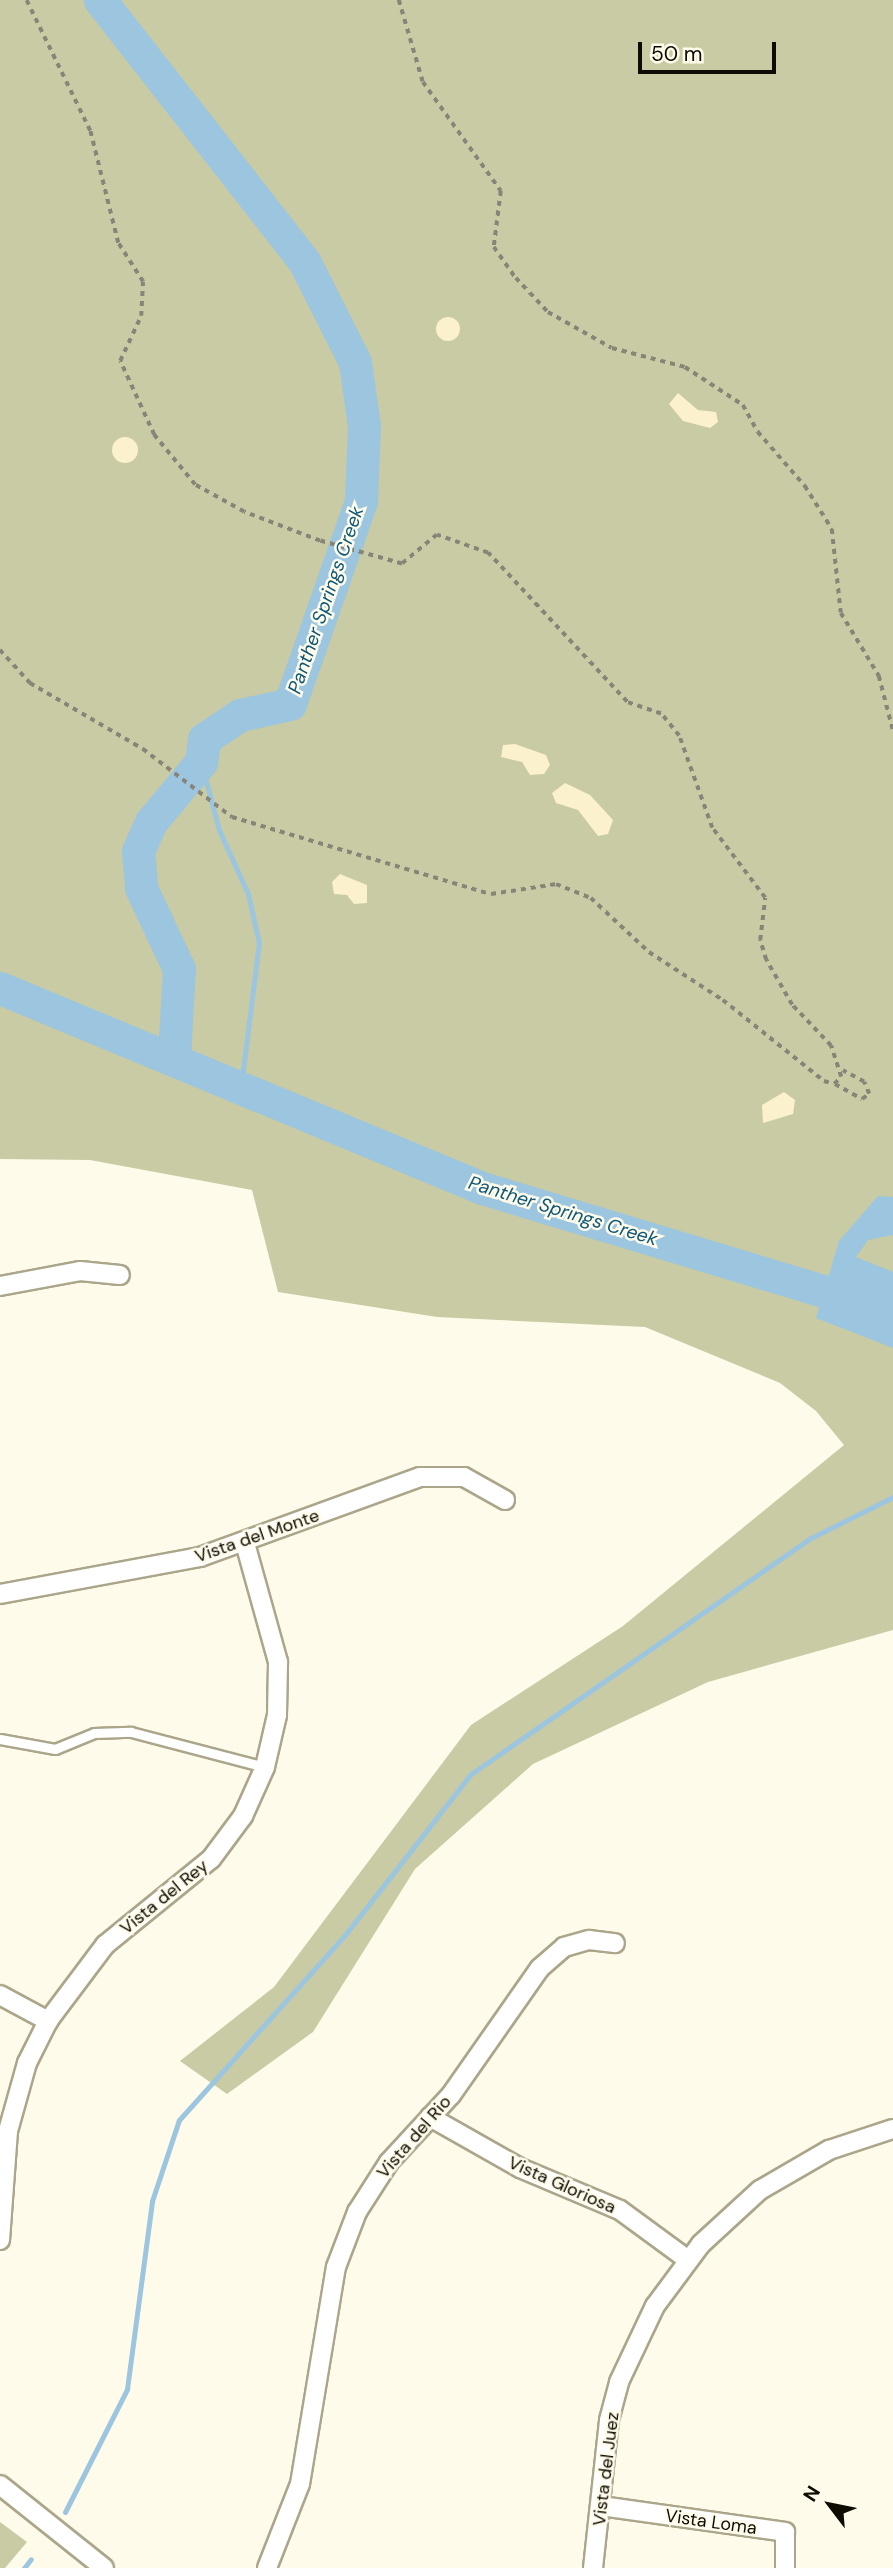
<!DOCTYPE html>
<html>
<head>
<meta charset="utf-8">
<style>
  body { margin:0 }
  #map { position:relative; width:893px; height:2568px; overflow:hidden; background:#fffbea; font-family:"DM Sans",sans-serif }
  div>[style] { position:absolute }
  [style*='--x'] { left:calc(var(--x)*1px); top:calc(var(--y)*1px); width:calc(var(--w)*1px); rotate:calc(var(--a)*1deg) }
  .green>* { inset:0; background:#c8cba3 }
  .sand>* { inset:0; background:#fbf1cc }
  .round { border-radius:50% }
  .water>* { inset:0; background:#9cc5df }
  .stream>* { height:5px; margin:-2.5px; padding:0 2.5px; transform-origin:2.5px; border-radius:2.5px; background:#9cc5df }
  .river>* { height:33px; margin:-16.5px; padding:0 16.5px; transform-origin:16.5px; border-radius:16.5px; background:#9cc5df }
  .path>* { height:3.5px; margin-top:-1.75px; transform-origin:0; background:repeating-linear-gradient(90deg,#888478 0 5px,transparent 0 10px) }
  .roads { filter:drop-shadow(2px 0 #aba68a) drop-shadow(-2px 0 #aba68a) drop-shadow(0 2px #aba68a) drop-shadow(0 -2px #aba68a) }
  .lane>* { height:9px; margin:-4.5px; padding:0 4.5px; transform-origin:4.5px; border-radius:4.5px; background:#fff }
  .street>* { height:18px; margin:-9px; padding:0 9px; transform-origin:9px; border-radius:9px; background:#fff }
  span { translate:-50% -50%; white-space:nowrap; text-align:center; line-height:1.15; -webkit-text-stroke:5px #fffbea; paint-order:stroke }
  .street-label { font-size:18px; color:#0e0b03 }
  .water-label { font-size:19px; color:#0d577a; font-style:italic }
  .north { position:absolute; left:795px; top:2470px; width:70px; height:70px; -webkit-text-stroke:5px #fffbea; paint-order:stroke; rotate:302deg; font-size:19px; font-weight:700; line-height:28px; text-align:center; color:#0e0b03 }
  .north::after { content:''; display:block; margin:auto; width:24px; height:32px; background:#0e0b03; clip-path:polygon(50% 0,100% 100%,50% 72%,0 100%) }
  .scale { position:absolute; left:638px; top:42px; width:138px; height:32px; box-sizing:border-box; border:4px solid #0e0b03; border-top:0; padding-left:9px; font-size:21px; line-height:24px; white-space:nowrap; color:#0e0b03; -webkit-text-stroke:5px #fffbea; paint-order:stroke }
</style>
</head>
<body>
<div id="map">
  <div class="green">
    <div style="clip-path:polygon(0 0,893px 0,893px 1630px,708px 1682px,533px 1764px,415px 1869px,313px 2032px,227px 2094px,180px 2061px,274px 1987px,471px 1725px,623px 1626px,844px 1445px,816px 1411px,780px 1383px,645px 1327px,437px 1317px,278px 1292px,252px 1190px,90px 1160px,0 1159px)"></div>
    <div style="clip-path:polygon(0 2522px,27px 2542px,5px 2568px,0 2568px)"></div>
  </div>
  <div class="sand">
    <div class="round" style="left:436px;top:317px;width:24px;height:24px"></div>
    <div style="clip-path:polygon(678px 393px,698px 410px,716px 412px,718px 422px,710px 428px,683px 421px,669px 404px)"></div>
    <div class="round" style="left:112px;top:437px;width:26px;height:26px"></div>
    <div style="clip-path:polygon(515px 744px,546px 755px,550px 765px,544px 774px,530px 775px,522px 762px,501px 757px,503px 745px)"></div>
    <div style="clip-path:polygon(565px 783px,590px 795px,613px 820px,608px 834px,598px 836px,578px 810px,556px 803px,552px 793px)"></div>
    <div style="clip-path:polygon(340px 874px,367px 885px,367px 903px,354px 904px,347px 895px,334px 894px,332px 882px)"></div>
    <div style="clip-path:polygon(784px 1092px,795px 1100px,793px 1114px,763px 1123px,762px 1105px)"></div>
  </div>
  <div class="water">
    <div style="clip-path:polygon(878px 1196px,893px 1197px,893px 1235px,868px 1240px,856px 1257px,893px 1272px,893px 1348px,816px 1318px,839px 1241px)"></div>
  </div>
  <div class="stream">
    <div style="--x:201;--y:762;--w:70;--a:75.2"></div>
    <div style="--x:219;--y:830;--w:70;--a:65.6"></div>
    <div style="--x:248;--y:894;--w:50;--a:77.3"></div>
    <div style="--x:259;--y:943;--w:144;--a:97.2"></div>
    <div style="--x:65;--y:2512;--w:138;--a:-63.2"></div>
    <div style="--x:127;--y:2389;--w:190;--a:-82.4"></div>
    <div style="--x:152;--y:2201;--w:85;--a:-71.6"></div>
    <div style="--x:179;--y:2120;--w:249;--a:-48.1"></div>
    <div style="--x:345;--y:1935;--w:204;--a:-52"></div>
    <div style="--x:471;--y:1774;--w:414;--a:-34.8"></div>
    <div style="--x:811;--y:1538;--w:92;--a:-26.6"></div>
    <div style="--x:24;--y:2568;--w:11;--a:-52"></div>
  </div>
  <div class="river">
    <div style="--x:100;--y:0;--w:331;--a:52"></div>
    <div style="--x:304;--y:261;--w:113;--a:63.2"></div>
    <div style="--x:355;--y:362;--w:65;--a:82"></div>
    <div style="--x:364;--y:426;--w:75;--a:92.3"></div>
    <div style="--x:361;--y:501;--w:215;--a:109.3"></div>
    <div style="--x:290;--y:704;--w:51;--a:167.6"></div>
    <div style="--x:240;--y:715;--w:43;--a:146.3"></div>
    <div style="--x:204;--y:739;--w:23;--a:97"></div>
    <div style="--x:201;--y:762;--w:78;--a:129.8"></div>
    <div style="--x:151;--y:822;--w:32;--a:114"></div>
    <div style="--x:138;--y:851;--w:37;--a:85"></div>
    <div style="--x:141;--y:888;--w:89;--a:64.9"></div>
    <div style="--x:179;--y:969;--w:88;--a:93.3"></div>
    <div style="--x:0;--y:988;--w:522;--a:22.54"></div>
    <div style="--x:482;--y:1188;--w:429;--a:16.8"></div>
  </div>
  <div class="path">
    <div style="--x:399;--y:0;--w:85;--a:73.7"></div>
    <div style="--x:423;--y:82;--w:134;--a:54.4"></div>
    <div style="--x:501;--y:191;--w:56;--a:97.1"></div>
    <div style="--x:494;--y:247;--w:38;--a:55"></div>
    <div style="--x:516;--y:278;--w:47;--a:46.7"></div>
    <div style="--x:548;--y:312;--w:73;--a:29.4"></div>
    <div style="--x:612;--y:348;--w:75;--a:14.6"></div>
    <div style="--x:685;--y:367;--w:69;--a:33.2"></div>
    <div style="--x:743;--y:405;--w:31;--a:61"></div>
    <div style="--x:758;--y:432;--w:72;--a:49"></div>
    <div style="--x:805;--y:486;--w:51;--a:57.9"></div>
    <div style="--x:832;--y:529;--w:84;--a:83.9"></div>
    <div style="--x:841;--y:613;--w:74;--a:58.9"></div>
    <div style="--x:879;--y:676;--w:56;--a:75.5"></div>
    <div style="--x:0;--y:650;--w:45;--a:47.7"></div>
    <div style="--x:30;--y:683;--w:131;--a:30.3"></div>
    <div style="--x:143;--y:749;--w:112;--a:37.4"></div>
    <div style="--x:232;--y:817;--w:270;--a:16.6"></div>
    <div style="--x:491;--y:894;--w:66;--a:-8.7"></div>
    <div style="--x:556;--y:884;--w:38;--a:22"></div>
    <div style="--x:591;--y:898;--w:79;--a:43"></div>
    <div style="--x:649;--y:952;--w:88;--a:33"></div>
    <div style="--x:723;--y:1000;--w:129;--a:38.7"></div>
    <div style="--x:824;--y:1081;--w:10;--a:17"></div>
    <div style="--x:834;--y:1084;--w:10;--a:-45"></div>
    <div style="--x:841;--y:1077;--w:33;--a:-108"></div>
    <div style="--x:831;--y:1046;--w:57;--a:-133.6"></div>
    <div style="--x:792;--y:1005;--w:52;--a:-120"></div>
    <div style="--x:766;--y:960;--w:21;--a:-107"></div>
    <div style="--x:760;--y:940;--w:42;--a:-83.2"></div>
    <div style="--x:765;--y:898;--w:88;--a:-127.1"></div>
    <div style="--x:712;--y:828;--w:98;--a:-109.7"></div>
    <div style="--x:679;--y:736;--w:28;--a:-129"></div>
    <div style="--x:661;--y:714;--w:36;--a:-161"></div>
    <div style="--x:627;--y:702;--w:204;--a:-133"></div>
    <div style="--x:488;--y:553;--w:54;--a:-160.6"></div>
    <div style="--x:437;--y:535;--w:45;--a:140.4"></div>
    <div style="--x:402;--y:564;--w:85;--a:-164.3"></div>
    <div style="--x:320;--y:541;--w:81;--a:-159.1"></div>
    <div style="--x:244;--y:512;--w:56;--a:-151.1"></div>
    <div style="--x:195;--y:485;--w:65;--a:-129.4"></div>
    <div style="--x:154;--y:435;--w:81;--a:-114.7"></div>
    <div style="--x:120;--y:361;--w:50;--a:-65"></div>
    <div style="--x:141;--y:316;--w:34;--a:-87"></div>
    <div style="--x:143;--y:282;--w:46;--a:-122.7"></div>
    <div style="--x:118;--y:243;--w:115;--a:-104"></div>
    <div style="--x:90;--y:131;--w:146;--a:-116"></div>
    <div style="--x:835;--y:1084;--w:31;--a:29"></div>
    <div style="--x:862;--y:1099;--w:9;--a:-36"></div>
    <div style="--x:869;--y:1094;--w:13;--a:-113"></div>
    <div style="--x:864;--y:1082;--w:24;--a:-152"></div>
  </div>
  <div class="roads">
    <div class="lane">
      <div style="--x:0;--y:1739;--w:56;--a:10.3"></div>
      <div style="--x:55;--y:1749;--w:42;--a:-22.3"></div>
      <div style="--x:94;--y:1733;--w:37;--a:-2"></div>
      <div style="--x:131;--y:1732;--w:138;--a:14.6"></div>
    </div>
    <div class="street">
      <div style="--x:0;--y:1286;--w:81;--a:-10.6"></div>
      <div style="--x:80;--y:1271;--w:40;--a:5.7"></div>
      <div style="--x:0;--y:1594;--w:203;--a:-10.5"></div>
      <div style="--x:200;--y:1557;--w:234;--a:-20"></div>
      <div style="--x:420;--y:1477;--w:44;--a:0"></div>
      <div style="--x:464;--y:1477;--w:47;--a:29.3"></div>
      <div style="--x:0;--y:1995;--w:55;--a:28.4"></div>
      <div style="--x:430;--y:2117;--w:103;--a:29.5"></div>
      <div style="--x:520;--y:2168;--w:108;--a:22.8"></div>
      <div style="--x:620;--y:2210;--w:84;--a:36.3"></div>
      <div style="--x:0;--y:2240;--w:109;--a:-85.8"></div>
      <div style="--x:8;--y:2131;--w:71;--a:-74.4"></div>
      <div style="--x:27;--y:2063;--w:47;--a:-63.4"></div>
      <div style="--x:48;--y:2021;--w:95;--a:-53.1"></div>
      <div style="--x:105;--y:1945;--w:136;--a:-39.1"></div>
      <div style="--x:211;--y:1859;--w:54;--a:-53.3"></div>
      <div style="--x:243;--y:1816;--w:54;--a:-65.8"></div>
      <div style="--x:265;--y:1767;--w:53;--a:-77"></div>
      <div style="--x:277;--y:1715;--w:53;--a:-88.9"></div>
      <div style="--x:278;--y:1662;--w:123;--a:-105.5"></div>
      <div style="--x:0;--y:2485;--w:133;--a:38.6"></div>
      <div style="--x:601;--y:2506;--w:186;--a:8"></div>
      <div style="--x:785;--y:2532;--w:36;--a:90"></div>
      <div style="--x:267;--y:2568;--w:90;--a:-68.6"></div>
      <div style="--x:300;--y:2484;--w:220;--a:-80.6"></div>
      <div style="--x:336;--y:2267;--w:59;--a:-69.1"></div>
      <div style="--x:357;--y:2212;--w:59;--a:-57.4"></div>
      <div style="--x:389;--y:2162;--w:91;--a:-47.2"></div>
      <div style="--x:451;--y:2095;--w:155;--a:-55"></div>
      <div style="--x:540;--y:1968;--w:32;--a:-41"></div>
      <div style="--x:564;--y:1947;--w:26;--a:-16"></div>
      <div style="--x:589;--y:1940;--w:26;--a:7"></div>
      <div style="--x:593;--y:2568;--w:149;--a:-83.8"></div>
      <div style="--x:609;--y:2420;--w:39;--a:-75"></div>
      <div style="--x:619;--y:2382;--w:84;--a:-64.7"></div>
      <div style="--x:655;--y:2306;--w:77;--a:-53.4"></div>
      <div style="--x:701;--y:2244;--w:80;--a:-42.5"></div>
      <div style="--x:760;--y:2190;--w:80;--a:-30.1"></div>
      <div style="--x:829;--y:2150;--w:67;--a:-18.2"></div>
    </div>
  </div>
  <div class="street-label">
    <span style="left:257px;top:1536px;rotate:-19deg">Vista del Monte</span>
    <span style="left:164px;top:1897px;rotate:-39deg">Vista del Rey</span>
    <span style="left:414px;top:2137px;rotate:-49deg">Vista del Rio</span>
    <span style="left:562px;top:2185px;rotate:24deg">Vista Gloriosa</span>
    <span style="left:606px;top:2469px;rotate:-83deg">Vista del Juez</span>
    <span style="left:711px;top:2522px;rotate:8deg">Vista Loma</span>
  </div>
  <div class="water-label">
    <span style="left:326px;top:600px;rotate:-71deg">Panther Springs Creek</span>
    <span style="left:563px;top:1211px;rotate:17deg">Panther Springs Creek</span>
  </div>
  <div class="north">N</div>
  <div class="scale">50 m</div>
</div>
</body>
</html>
